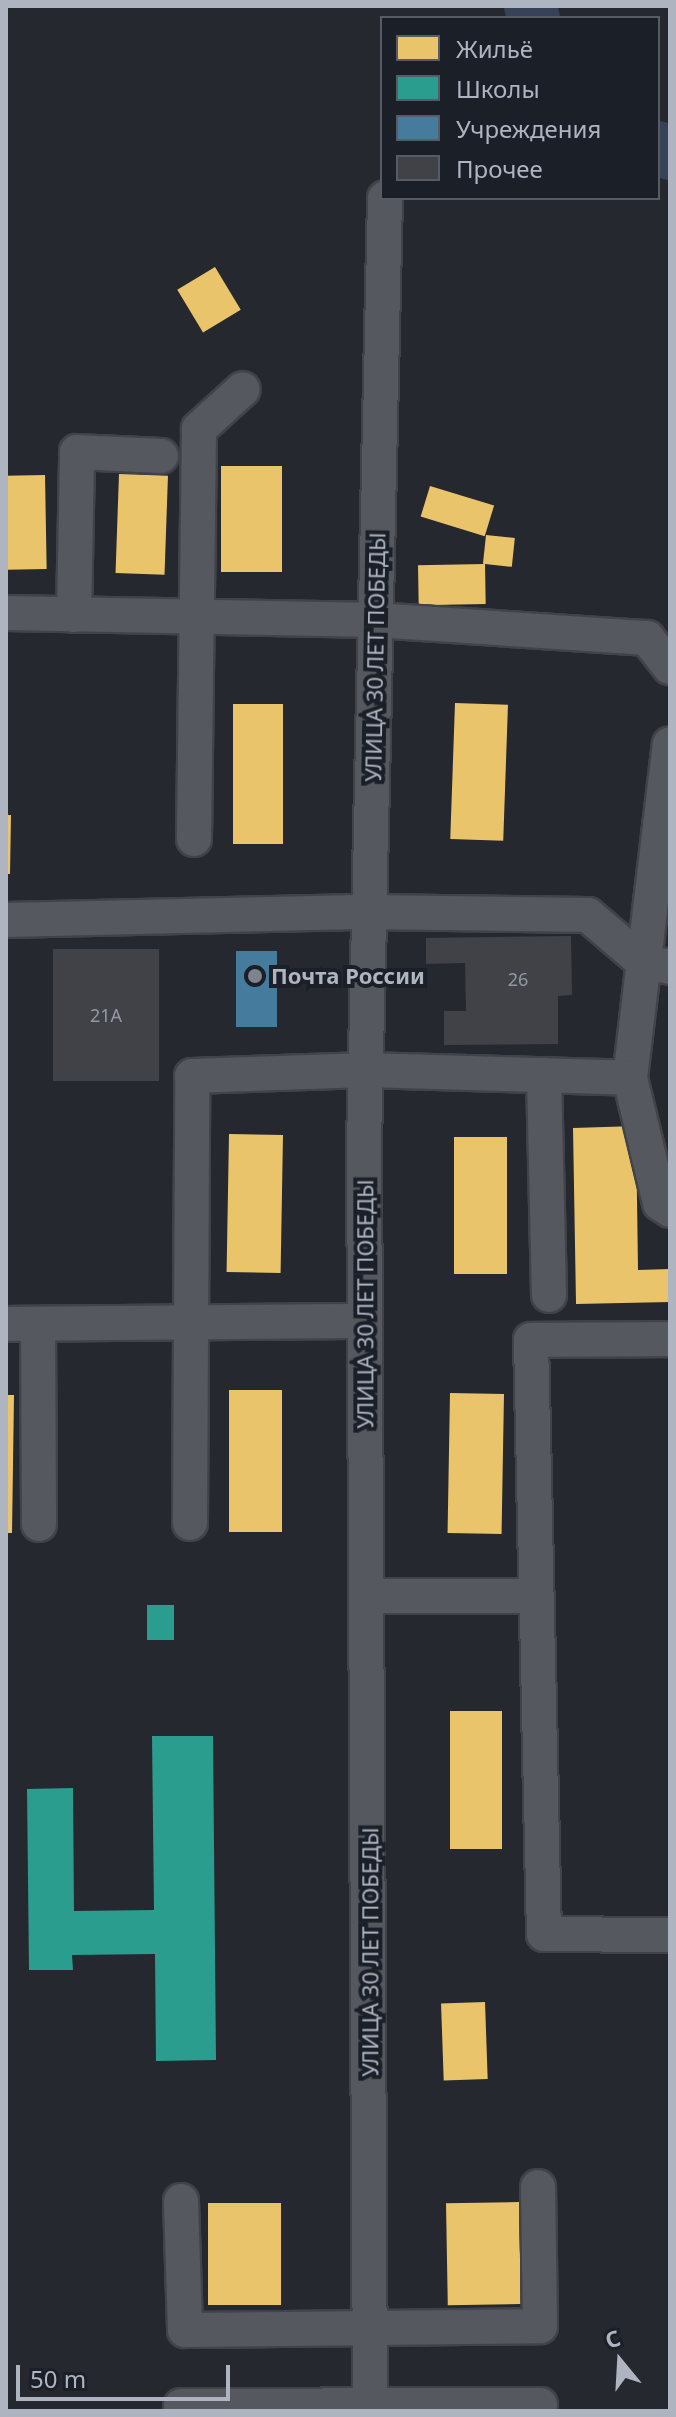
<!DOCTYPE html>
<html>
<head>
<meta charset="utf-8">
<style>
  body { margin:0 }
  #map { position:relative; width:676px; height:2417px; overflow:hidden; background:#26282f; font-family:"Noto Sans",sans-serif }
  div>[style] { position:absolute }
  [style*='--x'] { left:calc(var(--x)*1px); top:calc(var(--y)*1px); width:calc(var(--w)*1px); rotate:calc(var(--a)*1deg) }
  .homes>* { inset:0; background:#e9c46a; transform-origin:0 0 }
  .schools>* { inset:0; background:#2a9d8f; transform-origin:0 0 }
  .public>* { inset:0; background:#457b9d; transform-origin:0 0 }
  .river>* { height:52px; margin:-26px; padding:0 26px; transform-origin:26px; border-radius:26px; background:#374157 }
  .building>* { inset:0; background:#404248; transform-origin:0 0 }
  .roads { filter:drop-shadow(2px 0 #414349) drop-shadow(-2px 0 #414349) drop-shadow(0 2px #414349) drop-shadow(0 -2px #414349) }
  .minor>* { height:34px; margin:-17px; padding:0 17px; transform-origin:17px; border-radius:17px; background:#55585e }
  .dots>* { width:22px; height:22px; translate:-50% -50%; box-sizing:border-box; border:4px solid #1a1f28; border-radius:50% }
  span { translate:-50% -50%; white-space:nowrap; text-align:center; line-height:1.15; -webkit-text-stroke:8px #1a1f28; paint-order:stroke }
  .number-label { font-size:18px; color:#9398a3 }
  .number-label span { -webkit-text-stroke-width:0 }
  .street-label { font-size:22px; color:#afb4c1 }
  .poi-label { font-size:22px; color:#afb4c1; font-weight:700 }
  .left { translate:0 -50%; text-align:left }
  .frame { position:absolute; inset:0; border:8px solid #afb4c1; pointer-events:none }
  .legend { position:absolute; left:380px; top:16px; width:280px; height:184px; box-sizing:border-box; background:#1a1f28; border:2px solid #565b65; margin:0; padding:10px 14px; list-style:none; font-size:24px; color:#afb4c1 }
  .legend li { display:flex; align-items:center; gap:16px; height:40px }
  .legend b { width:40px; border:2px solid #565b65 }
  .north { position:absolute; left:580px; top:2321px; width:80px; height:80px; -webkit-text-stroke:6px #1a1f28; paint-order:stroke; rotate:342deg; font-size:22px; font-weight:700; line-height:32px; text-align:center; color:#afb4c1 }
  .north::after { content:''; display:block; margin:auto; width:28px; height:36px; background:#afb4c1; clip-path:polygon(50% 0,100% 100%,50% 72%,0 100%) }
  .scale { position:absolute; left:16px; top:2365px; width:214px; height:36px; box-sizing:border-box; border:4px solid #afb4c1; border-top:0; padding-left:10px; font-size:24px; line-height:28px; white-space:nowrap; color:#afb4c1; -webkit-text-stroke:6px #1a1f28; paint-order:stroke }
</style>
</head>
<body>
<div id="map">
  <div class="homes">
    <div style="left:215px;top:267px;width:50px;height:44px;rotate:59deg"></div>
    <div style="left:221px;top:466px;width:61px;height:106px"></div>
    <div style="left:119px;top:474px;width:49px;height:99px;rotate:2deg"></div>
    <div style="left:45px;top:475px;width:94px;height:39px;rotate:89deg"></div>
    <div style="left:430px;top:486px;width:67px;height:32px;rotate:17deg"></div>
    <div style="left:486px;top:535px;width:29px;height:29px;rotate:6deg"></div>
    <div style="left:485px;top:564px;width:40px;height:67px;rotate:89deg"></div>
    <div style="left:455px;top:703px;width:53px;height:136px;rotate:2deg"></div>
    <div style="left:233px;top:704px;width:50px;height:140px"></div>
    <div style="clip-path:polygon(6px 815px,11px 815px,10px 874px,6px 874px)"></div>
    <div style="clip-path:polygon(636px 1126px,638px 1270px,670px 1269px,670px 1302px,576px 1304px,573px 1128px)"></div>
    <div style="left:229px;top:1134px;width:54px;height:138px;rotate:1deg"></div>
    <div style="left:454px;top:1137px;width:53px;height:137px"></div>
    <div style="left:229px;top:1390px;width:53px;height:142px"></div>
    <div style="left:450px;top:1393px;width:54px;height:140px;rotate:1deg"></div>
    <div style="clip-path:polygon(6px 1395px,14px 1395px,12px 1533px,6px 1533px)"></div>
    <div style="left:450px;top:1711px;width:52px;height:138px"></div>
    <div style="left:485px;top:2002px;width:77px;height:44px;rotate:88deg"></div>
    <div style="left:519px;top:2202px;width:102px;height:73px;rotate:89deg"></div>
    <div style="left:208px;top:2203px;width:73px;height:102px"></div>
  </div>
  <div class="schools">
    <div style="left:174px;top:1605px;width:35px;height:27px;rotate:90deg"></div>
    <div style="clip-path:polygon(152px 1736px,213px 1736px,216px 2060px,156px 2061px,155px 1954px,72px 1955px,73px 1970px,29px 1970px,27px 1789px,73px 1788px,74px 1911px,154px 1910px)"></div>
  </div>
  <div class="public">
    <div style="left:236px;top:951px;width:41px;height:76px"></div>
  </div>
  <div class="river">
    <div style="--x:530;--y:6;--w:13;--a:72"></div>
    <div style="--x:658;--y:147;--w:14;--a:30"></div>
  </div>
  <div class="building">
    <div style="clip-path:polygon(571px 936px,572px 995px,558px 996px,558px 1044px,444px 1045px,444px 1011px,466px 1011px,465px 963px,426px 964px,426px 938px)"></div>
    <div style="left:53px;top:949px;width:106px;height:132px"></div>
  </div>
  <div class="roads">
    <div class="minor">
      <div style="--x:6;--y:613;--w:369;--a:1.1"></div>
      <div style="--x:375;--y:620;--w:273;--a:3.8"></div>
      <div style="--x:647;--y:638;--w:37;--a:52"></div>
      <div style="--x:74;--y:615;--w:163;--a:-88.9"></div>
      <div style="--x:77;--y:452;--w:84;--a:2.7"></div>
      <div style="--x:194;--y:839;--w:410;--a:-89.3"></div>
      <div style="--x:199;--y:429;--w:59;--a:-42.3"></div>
      <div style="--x:6;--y:920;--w:363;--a:-1.3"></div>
      <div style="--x:369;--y:912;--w:219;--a:0.8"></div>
      <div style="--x:588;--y:915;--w:72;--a:40.5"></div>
      <div style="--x:643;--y:962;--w:27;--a:10"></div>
      <div style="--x:544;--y:1075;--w:220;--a:88.7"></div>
      <div style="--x:630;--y:1078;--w:336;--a:-83.2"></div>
      <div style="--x:6;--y:1324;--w:359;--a:-0.5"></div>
      <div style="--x:38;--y:1324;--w:200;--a:89.7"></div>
      <div style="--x:670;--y:1339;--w:139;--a:179.6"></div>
      <div style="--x:531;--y:1340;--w:594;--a:88.75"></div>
      <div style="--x:544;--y:1934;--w:126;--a:0.5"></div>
      <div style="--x:190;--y:1523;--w:447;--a:-89.7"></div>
      <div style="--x:192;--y:1076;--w:174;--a:-2"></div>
      <div style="--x:366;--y:1070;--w:264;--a:1.7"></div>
      <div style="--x:630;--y:1078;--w:129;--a:76.5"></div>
      <div style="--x:660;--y:1203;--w:12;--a:35"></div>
      <div style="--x:368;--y:1596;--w:168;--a:0"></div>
      <div style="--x:181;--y:2201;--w:129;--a:88.2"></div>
      <div style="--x:185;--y:2330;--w:355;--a:-0.6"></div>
      <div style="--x:540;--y:2326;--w:139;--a:-90.8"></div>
      <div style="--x:181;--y:2406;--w:359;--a:-0.2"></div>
      <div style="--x:370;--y:2411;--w:1266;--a:-90.27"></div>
      <div style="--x:364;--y:1145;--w:947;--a:-88.73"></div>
    </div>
  </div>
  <div class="dots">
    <div style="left:255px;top:976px;background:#7f838e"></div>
  </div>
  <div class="number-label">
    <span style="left:518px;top:979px">26</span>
    <span style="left:106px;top:1015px">21А</span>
  </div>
  <div class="street-label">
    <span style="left:375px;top:657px;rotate:-89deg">УЛИЦА 30 ЛЕТ ПОБЕДЫ</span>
    <span style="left:365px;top:1304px;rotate:-90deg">УЛИЦА 30 ЛЕТ ПОБЕДЫ</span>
    <span style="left:370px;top:1952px;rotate:-90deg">УЛИЦА 30 ЛЕТ ПОБЕДЫ</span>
  </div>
  <div class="poi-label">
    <span class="left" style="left:271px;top:976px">Почта России</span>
  </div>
  <div class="frame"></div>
  <ul class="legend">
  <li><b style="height:22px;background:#e9c46a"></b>Жильё</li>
  <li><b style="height:22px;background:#2a9d8f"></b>Школы</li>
  <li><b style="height:22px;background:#457b9d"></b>Учреждения</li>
  <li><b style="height:22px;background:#404248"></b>Прочее</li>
  </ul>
  <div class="north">С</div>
  <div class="scale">50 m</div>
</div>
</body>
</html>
